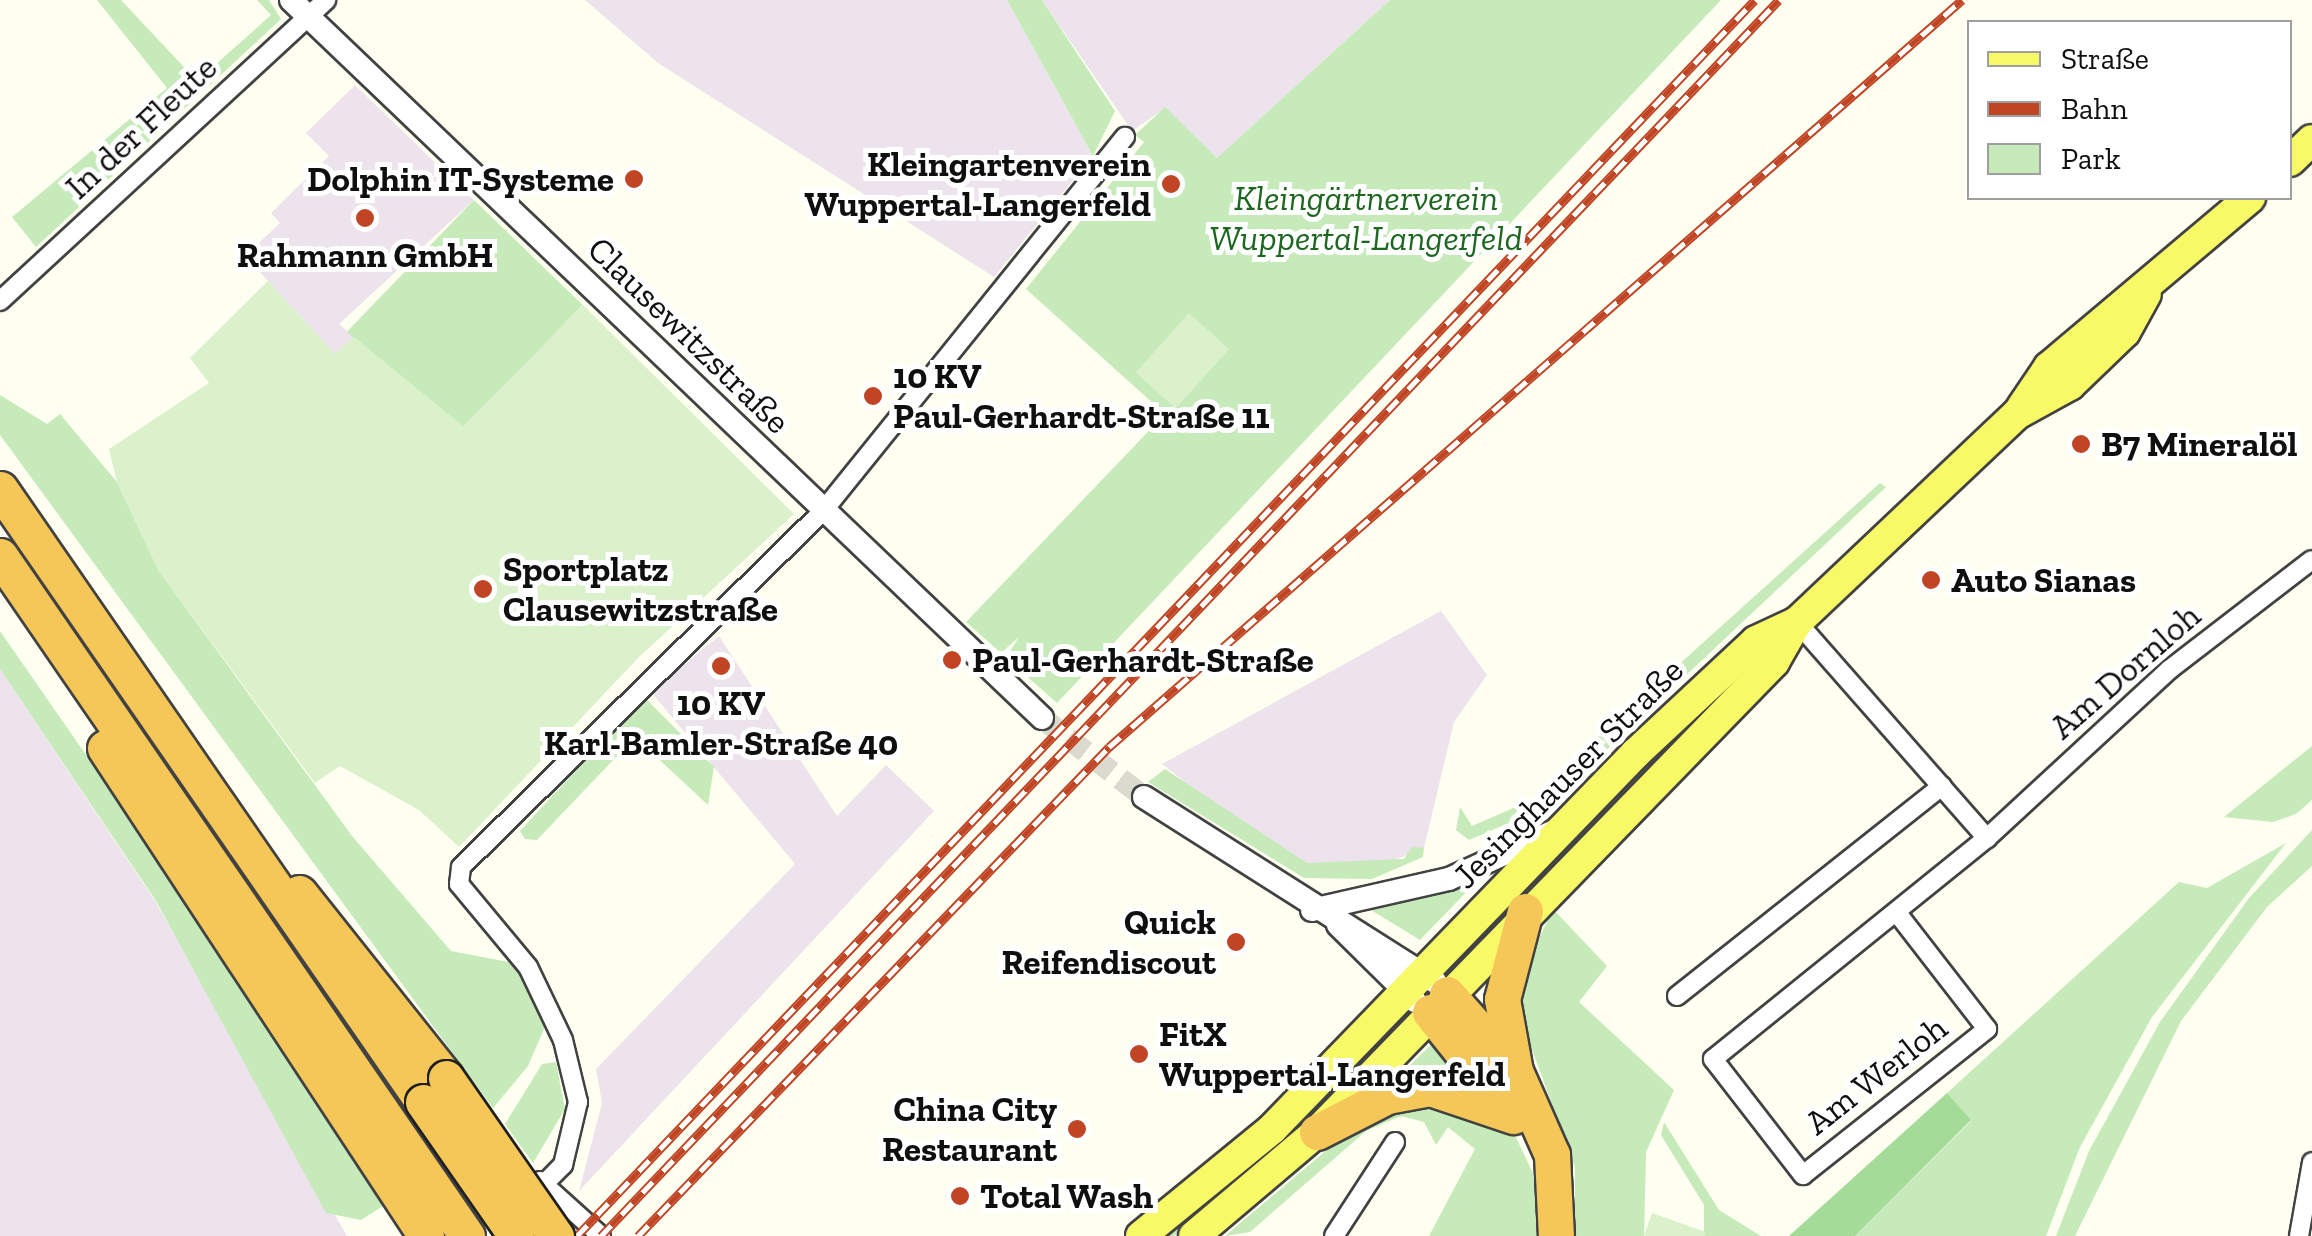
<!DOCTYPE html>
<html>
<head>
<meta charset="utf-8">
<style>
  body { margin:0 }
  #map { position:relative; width:2312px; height:1236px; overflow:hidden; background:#fefff0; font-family:"Zilla Slab",serif }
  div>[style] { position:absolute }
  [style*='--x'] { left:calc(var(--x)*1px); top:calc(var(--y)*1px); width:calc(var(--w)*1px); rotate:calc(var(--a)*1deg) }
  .industrial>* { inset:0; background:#ede3ec }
  .green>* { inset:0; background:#c6eab9; transform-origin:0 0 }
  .forest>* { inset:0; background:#a5db98 }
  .pitch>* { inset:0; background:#daf1cb; transform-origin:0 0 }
  .tertiary-tunnel>* { height:22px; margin-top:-11px; transform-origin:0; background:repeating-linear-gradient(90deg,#dadbce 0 22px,transparent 0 33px) }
  .roads { filter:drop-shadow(2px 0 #424242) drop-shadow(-2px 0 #424242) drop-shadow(0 2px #424242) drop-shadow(0 -2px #424242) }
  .minor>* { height:18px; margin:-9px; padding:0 9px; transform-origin:9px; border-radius:9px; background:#fff }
  .tertiary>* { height:22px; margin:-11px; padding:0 11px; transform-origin:11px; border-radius:11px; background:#fff }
  .primary>* { height:30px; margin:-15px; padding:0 15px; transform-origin:15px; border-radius:15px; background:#f8f966 }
  .motorway>* { height:35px; margin:-17.5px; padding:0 17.5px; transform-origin:17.5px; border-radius:17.5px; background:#f5c758 }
  .rail>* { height:9px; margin-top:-4.5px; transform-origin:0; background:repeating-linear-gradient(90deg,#fff 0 15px,#c04525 0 30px); box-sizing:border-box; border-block:2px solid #c04525 }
  .bridges { filter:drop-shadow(2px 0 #202020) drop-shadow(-2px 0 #202020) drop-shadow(0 2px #202020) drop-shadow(0 -2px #202020) }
  .motorway-bridge>* { height:35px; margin:-17.5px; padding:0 17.5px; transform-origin:17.5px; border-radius:17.5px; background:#f5c758 }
  .dots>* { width:28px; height:28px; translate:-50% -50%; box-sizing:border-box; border:5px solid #fff; border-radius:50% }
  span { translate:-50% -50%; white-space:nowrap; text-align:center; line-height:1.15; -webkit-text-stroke:10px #fff; paint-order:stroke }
  .street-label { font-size:35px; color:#0f0f0f }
  .poi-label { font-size:35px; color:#0f0f0f; font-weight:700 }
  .right { translate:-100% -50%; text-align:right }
  .left { translate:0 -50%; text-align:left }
  .park-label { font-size:35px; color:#1e6721; font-style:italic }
  .legend { position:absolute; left:1967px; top:20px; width:325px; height:180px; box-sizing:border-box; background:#fff; border:2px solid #9f9f9f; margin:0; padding:12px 18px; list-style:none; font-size:30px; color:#0f0f0f }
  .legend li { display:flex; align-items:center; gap:20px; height:50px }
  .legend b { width:50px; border:2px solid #9f9f9f }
</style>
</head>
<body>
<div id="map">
  <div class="industrial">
    <div style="clip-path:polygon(585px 0,1007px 0,1093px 156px,994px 277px,658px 63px)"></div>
    <div style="clip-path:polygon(1042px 0,1390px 0,1217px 158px,1165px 108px,1132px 131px)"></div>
    <div style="clip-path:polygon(355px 85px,474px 200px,339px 324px,354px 337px,335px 354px,245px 256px,280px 223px,271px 213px,329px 156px,306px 133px)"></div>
    <div style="clip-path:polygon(1441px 611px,1487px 675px,1454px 722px,1424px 848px,1392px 861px,1307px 864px,1254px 836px,1162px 764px)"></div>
    <div style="clip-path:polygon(719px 636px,837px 816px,886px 765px,934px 811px,579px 1191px,602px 1103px,596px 1069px,795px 864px,651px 692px)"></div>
    <div style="clip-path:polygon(0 669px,155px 901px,347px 1236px,0 1236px)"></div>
  </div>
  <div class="green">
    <div style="clip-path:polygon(97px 0,121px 0,197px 81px,271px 15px,257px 0,269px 0,281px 19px,36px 247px,12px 217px,167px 88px)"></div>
    <div style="clip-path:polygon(1007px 0,1042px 0,1115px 111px,1093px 156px)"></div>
    <div style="clip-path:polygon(1390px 0,1721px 0,1057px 703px,1006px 658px,1019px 637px,1001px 653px,966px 622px,1165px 414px,1026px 289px,1144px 142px,1135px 135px,1165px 107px,1217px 158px)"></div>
    <div style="left:474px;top:200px;width:151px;height:183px;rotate:44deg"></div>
    <div style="clip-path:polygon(0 395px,47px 424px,60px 414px,117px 482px,159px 571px,352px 836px,451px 951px,514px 963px,547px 1022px,528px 1066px,493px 1108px,0 435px)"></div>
    <div style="clip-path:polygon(1880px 483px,1886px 487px,1546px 807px,1469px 840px,1456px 830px,1460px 807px,1472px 826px,1550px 792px,1587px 759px,1583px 751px)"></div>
    <div style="clip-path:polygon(0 631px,211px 935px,383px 1206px,361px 1220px,326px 1213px,156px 901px,0 669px)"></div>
    <div style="clip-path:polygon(1766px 645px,1771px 649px,1462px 957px,1641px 767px)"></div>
    <div style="clip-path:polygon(644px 697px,714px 767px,708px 805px,635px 737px,537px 840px,525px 839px,520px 831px)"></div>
    <div style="clip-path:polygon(2312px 746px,2312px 800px,2296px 814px,2273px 822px,2224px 817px)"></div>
    <div style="clip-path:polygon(1165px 769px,1307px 863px,1404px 859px,1412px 847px,1424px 848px,1423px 857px,1372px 879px,1304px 878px,1148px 782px)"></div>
    <div style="clip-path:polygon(2312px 830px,2312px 866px,2267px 907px,2181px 1021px,2075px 1236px,2056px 1236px,2089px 1151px,2160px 1022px,2249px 898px)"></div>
    <div style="clip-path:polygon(2286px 843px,2152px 1017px,2080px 1147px,2046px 1236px,1855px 1236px,1971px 1121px,1947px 1093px,2179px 882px,2207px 888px)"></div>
    <div style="clip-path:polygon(1480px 878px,1420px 940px,1371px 910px,1463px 884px)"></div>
    <div style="clip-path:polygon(1553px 909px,1607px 966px,1579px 1002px,1674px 1090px,1646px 1152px,1644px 1236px,1575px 1236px,1575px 1167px,1512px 995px)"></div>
    <div style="clip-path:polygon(1440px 1036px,1474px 1082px,1397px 1081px,1405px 1070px)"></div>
    <div style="clip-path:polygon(556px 1062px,565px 1109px,533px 1163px,505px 1124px,542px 1064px)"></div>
    <div style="clip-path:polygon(1416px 1098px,1495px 1116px,1514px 1133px,1539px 1186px,1538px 1236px,1429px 1236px,1475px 1149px,1448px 1127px,1436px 1145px,1424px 1122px,1401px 1116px,1366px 1131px,1250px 1232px,1225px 1236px,1354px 1127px)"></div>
    <div style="clip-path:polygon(1302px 1119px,1217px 1202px,1174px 1236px,1159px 1236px)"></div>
    <div style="clip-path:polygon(1664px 1122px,1719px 1210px,1761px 1236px,1704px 1236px,1704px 1205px,1661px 1135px)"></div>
  </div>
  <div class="forest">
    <div style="clip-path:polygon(1947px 1093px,1971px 1120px,1855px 1236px,1789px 1236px)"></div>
  </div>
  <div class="pitch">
    <div style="clip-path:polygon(268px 281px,335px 354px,354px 337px,463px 426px,583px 305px,794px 514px,639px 657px,459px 847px,419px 810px,340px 766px,315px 783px,159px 571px,117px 482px,109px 449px,209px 383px,190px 358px)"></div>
    <div style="left:1189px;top:313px;width:54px;height:80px;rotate:42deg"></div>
    <div style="clip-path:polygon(1652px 1213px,1706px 1232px,1704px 1236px,1644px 1236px)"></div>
  </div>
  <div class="tertiary-tunnel">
    <div style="--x:1042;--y:718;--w:129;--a:37.8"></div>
  </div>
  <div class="roads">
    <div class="minor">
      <div style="--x:0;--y:301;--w:444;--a:-42.7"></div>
      <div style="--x:1797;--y:622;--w:288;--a:48.7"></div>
      <div style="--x:1987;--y:838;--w:352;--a:141.1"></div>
      <div style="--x:1713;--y:1059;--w:147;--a:52.2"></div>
      <div style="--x:1803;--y:1175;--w:235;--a:-38.4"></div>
      <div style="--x:1987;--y:1029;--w:147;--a:-127.8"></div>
      <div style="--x:1987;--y:838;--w:248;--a:-42.7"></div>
      <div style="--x:2169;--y:670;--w:180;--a:-37.6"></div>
      <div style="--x:1677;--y:996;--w:338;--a:-38.4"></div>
      <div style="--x:540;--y:1181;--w:82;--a:42"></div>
      <div style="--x:547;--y:1181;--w:23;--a:-45"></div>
      <div style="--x:563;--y:1165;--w:65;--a:-76.6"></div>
      <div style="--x:578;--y:1102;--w:64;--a:-103.6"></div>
      <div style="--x:563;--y:1040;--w:81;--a:-115.6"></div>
      <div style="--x:528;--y:967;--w:108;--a:-129.7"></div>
      <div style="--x:459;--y:884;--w:17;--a:-83"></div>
      <div style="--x:461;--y:867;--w:508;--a:-44.52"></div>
      <div style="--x:823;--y:511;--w:481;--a:-51.1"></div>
      <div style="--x:1334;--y:1236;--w:112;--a:-57"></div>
      <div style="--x:2299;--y:1236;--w:75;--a:-80"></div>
    </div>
    <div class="tertiary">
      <div style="--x:291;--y:0;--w:1039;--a:43.71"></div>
      <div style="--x:1144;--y:797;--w:345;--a:32.4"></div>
      <div style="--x:1312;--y:910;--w:140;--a:-12.8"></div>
      <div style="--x:1449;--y:879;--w:123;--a:-24.5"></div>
      <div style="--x:1338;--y:925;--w:108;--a:44.6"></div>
    </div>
    <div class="primary">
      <div style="--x:2290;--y:161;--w:30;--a:-44"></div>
      <div style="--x:2022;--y:407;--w:48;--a:-56"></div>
      <div style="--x:2049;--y:367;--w:263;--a:-40.1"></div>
      <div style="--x:1141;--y:1236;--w:169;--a:-39.2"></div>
      <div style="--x:1272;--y:1129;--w:523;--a:-45.93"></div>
      <div style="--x:1636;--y:753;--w:164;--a:-43"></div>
      <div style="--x:1756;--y:641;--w:45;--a:-24.9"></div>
      <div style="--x:1194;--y:1236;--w:161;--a:-40.2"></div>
      <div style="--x:1317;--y:1132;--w:656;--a:-45.8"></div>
      <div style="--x:1774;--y:662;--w:46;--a:-60.1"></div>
      <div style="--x:1797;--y:622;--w:303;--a:-43.4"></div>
      <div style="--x:2017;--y:414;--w:60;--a:-28.7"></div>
      <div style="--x:2070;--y:385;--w:76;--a:-43.9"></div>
      <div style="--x:2125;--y:332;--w:43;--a:-61.1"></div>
    </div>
    <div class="motorway">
      <div style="--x:0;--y:489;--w:745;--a:55.39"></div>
      <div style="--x:0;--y:556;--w:825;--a:55.52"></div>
      <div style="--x:105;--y:748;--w:584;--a:56.66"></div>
      <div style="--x:299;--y:893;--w:236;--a:51.5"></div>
      <div style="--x:1525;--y:911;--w:91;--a:104.6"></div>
      <div style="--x:1502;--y:999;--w:73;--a:79.8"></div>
      <div style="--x:1515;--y:1071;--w:92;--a:66.2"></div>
      <div style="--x:1552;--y:1155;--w:81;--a:87.2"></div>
      <div style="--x:1447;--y:994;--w:96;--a:48.4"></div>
      <div style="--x:1430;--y:1012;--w:122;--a:51.3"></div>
      <div style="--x:1317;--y:1132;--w:79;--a:-27.2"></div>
      <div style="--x:1387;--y:1096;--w:44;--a:-10.5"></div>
      <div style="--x:1430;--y:1088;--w:88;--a:18.6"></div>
    </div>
  </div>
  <div class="rail">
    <div style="--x:577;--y:1236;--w:1707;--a:-46.38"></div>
    <div style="--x:601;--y:1236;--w:1707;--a:-46.38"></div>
    <div style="--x:638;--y:1236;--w:679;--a:-46.07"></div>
    <div style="--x:1109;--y:747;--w:1134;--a:-41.21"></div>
  </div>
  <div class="bridges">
    <div class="motorway-bridge">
      <div style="--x:446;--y:1078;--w:193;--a:55.2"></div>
      <div style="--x:423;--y:1102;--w:163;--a:55.2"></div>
    </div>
  </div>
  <div class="dots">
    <div style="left:634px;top:179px;background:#c04525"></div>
    <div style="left:1171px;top:184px;background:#c04525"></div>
    <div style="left:365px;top:218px;background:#c04525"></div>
    <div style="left:873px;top:396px;background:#c04525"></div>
    <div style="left:2081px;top:444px;background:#c04525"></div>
    <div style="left:1931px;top:580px;background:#c04525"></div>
    <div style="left:483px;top:589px;background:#c04525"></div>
    <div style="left:952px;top:660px;background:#c04525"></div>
    <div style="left:721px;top:666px;background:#c04525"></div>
    <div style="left:1236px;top:942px;background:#c04525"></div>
    <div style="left:1139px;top:1054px;background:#c04525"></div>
    <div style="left:1077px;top:1129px;background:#c04525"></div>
    <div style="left:960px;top:1196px;background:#c04525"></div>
  </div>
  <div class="street-label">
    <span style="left:141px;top:127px;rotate:-43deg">In der Fleute</span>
    <span style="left:689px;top:335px;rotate:44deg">Clausewitzstraße</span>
    <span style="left:2125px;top:671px;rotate:-41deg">Am Dornloh</span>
    <span style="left:1568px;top:773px;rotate:-45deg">Jesinghauser Straße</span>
    <span style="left:1876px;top:1075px;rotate:-38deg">Am Werloh</span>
  </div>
  <div class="poi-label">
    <span class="right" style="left:1151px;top:184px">Kleingartenverein<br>Wuppertal-Langerfeld</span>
    <span class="right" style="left:614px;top:179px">Dolphin IT-Systeme</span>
    <span style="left:365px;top:255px">Rahmann GmbH</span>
    <span class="left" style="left:893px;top:396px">10 KV<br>Paul-Gerhardt-Straße 11</span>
    <span class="left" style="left:2101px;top:444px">B7 Mineralöl</span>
    <span class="left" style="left:503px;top:589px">Sportplatz<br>Clausewitzstraße</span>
    <span class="left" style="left:1951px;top:580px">Auto Sianas</span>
    <span class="left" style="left:972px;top:660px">Paul-Gerhardt-Straße</span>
    <span style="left:721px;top:723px">10 KV<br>Karl-Bamler-Straße 40</span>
    <span class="right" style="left:1216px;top:942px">Quick<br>Reifendiscout</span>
    <span class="left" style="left:1159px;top:1054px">FitX<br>Wuppertal-Langerfeld</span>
    <span class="right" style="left:1057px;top:1129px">China City<br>Restaurant</span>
    <span class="left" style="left:980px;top:1196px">Total Wash</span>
  </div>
  <div class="park-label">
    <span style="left:1366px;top:218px">Kleingärtnerverein<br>Wuppertal-Langerfeld</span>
  </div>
  <ul class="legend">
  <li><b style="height:12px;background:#f8f966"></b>Straße</li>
  <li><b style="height:12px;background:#c04525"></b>Bahn</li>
  <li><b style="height:28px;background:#c6eab9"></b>Park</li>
  </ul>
</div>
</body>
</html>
